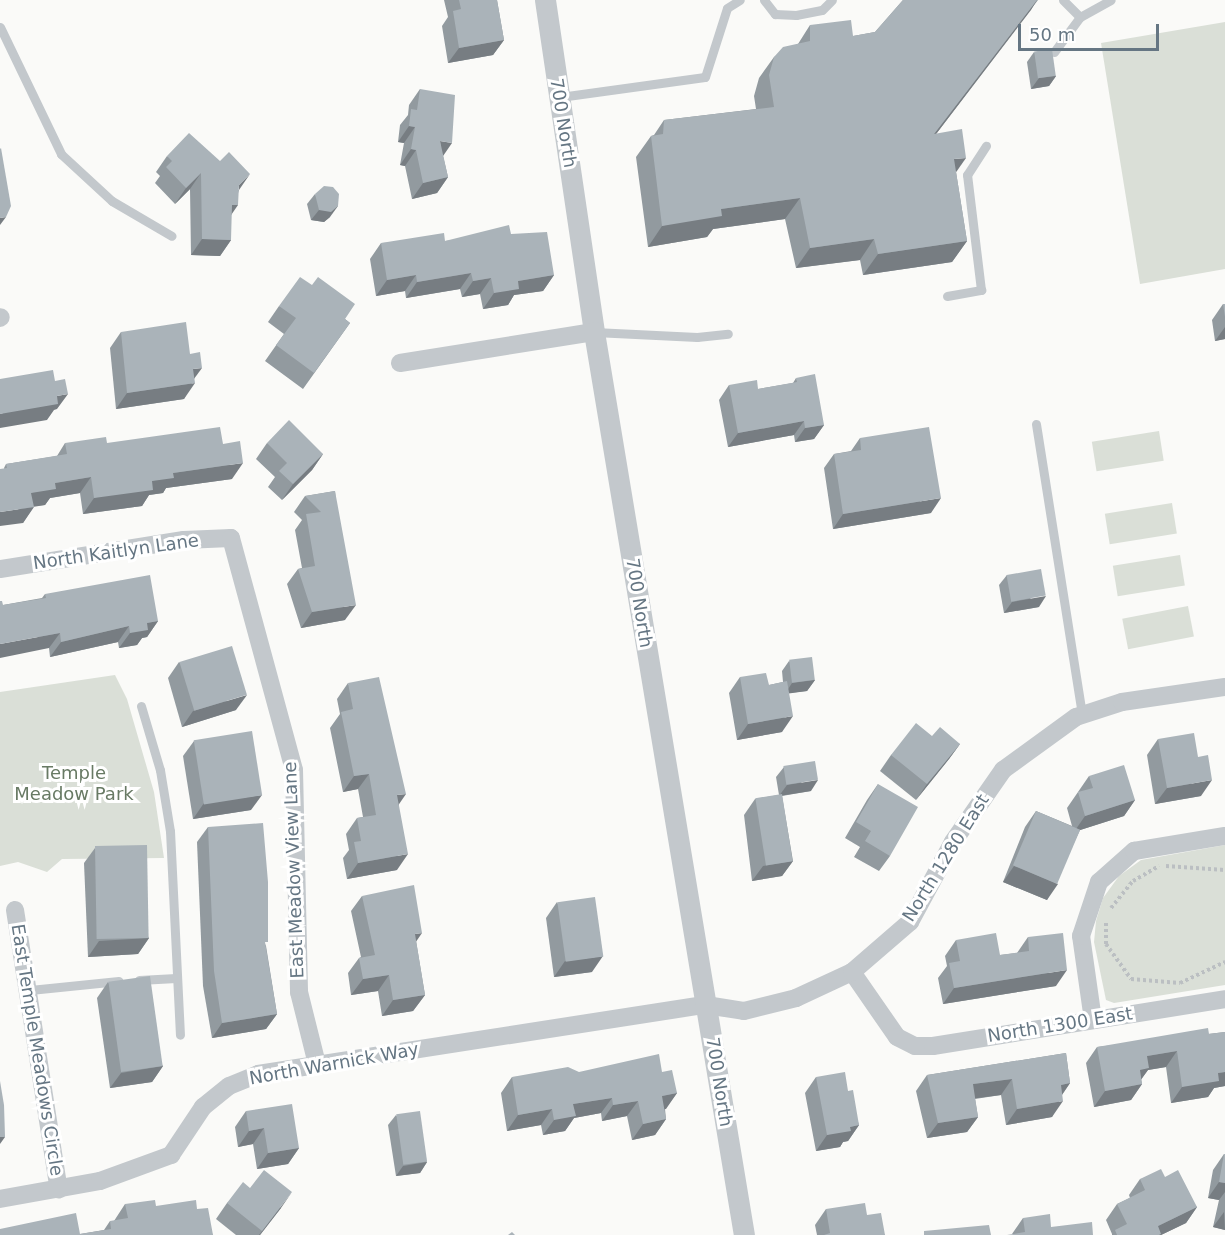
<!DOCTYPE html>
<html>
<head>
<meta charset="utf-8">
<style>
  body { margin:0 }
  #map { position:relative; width:1225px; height:1235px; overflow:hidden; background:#fafaf8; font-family:"DejaVu Sans",sans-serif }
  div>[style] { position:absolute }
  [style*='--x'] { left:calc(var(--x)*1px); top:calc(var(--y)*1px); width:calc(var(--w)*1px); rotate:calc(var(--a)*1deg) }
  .green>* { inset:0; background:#dadfd7; transform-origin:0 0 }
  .path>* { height:4px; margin-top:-2px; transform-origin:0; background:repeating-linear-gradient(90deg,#bbbfc2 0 3px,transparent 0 6px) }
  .service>* { height:9px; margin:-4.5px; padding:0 4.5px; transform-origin:4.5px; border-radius:4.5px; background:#c3c8cc }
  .minor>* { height:18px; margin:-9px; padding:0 9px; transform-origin:9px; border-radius:9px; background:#c3c8cc }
  .tertiary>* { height:21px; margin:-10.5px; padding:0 10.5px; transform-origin:10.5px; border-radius:10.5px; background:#c3c8cc }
  .wall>* { inset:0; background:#929a9f }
  .shaded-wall>* { inset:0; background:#777d82 }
  .building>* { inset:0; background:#aab3b9; transform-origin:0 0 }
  span { translate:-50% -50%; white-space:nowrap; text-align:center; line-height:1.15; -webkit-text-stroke:6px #fff; paint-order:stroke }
  .street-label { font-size:18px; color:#657683 }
  .park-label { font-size:18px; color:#687a64 }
  .scale { position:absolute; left:1018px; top:24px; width:141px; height:27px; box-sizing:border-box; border:3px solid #657683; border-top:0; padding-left:8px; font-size:18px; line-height:21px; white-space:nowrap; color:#657683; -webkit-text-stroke:4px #fff; paint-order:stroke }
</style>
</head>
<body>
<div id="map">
  <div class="green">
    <div style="clip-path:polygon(1225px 22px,1225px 269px,1140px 284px,1101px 43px)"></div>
    <div style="left:1159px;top:431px;width:30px;height:68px;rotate:81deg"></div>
    <div style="left:1172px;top:503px;width:31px;height:68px;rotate:81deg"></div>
    <div style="left:1180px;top:555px;width:31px;height:68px;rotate:81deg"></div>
    <div style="left:1188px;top:606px;width:31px;height:67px;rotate:79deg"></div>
    <div style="clip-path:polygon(115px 675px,127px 699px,154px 792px,164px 858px,62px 859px,47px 872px,18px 862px,0 866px,0 692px)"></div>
    <div style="clip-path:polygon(1225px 845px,1225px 985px,1114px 1003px,1106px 1000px,1094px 942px,1096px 921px,1103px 898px,1119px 876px,1141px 860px)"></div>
  </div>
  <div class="path">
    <div style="--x:1166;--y:866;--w:59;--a:3.9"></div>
    <div style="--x:1111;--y:908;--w:35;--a:-51"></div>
    <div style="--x:1133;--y:881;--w:30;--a:-30"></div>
    <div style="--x:1106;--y:923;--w:21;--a:90"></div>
    <div style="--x:1106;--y:944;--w:43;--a:54.5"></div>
    <div style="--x:1131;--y:979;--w:49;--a:4.7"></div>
    <div style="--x:1180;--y:983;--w:50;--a:-25"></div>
  </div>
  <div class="service">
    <div style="--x:764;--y:0;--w:18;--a:52"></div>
    <div style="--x:775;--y:14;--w:21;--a:3"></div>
    <div style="--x:796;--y:15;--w:26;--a:-11"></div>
    <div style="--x:822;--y:10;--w:14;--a:-45"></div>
    <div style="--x:1063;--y:0;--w:24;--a:45"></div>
    <div style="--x:1080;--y:17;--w:35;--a:-29"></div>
    <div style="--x:0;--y:27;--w:141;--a:64.3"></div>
    <div style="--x:61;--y:154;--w:69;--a:42.7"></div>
    <div style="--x:112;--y:201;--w:69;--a:30.3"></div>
    <div style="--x:1054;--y:52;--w:44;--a:-53.4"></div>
    <div style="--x:560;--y:97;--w:146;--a:-7.9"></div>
    <div style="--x:705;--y:77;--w:72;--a:-72.3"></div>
    <div style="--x:727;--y:8;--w:15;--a:-32"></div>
    <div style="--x:947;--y:296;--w:35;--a:-10"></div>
    <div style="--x:981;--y:290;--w:116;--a:-96.9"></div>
    <div style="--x:967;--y:175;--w:35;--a:-57"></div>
    <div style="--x:594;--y:332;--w:103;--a:2.8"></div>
    <div style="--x:697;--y:337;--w:31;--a:-6"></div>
    <div style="--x:1036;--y:424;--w:296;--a:81"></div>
    <div style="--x:141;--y:706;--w:67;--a:73.5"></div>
    <div style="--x:160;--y:770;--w:62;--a:80.7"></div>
    <div style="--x:170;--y:831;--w:204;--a:87.2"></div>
    <div style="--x:139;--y:980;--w:37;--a:-3"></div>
    <div style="--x:30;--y:990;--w:89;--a:-5.8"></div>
  </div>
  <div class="minor">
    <div style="--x:0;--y:318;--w:1;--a:-45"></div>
    <div style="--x:400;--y:363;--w:196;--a:-9.1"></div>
    <div style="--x:0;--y:569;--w:186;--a:-9"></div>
    <div style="--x:184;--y:540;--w:47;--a:-2.4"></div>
    <div style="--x:231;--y:538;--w:240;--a:74.8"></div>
    <div style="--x:294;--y:770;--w:222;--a:88.7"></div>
    <div style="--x:299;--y:992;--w:74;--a:76"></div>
    <div style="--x:15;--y:910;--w:283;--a:81.1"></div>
    <div style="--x:852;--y:972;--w:79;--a:55.3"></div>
    <div style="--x:897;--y:1037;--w:20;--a:27"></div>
    <div style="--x:915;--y:1046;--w:18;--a:0"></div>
    <div style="--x:933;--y:1046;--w:296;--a:-9.1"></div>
    <div style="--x:1093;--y:1020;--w:85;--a:-98.1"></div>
    <div style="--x:1081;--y:936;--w:57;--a:-71.6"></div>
    <div style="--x:1099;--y:882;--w:47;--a:-41.5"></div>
    <div style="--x:1134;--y:851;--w:92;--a:-9.4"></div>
    <div style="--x:0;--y:1199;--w:102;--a:-10.2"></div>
    <div style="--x:100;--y:1181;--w:76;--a:-20.1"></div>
    <div style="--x:171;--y:1155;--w:58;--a:-56.3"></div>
    <div style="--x:203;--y:1107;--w:33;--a:-39"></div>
    <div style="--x:229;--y:1086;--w:31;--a:-22"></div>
    <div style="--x:258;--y:1074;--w:453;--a:-8.8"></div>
    <div style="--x:706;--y:1005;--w:38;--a:9"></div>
    <div style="--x:744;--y:1011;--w:54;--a:-14"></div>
    <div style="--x:796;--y:998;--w:62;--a:-24.9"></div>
    <div style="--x:852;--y:972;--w:77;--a:-40.8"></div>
    <div style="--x:910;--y:922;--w:91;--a:-61.7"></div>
    <div style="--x:953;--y:842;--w:88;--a:-55.2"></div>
    <div style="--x:1003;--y:770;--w:90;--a:-36"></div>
    <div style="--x:1076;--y:717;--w:48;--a:-18.1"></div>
    <div style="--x:1122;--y:702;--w:104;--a:-8.3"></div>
  </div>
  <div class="tertiary">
    <div style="--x:545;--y:0;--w:336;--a:81.6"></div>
    <div style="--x:594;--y:332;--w:915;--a:80.57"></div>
  </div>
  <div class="wall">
    <div style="clip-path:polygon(444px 0,497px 0,504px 40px,493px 55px,448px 63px,442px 26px,448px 17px)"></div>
    <div style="clip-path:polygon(903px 0,1038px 0,936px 134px,956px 172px,967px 241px,952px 262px,863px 275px,860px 260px,796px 268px,785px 219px,713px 229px,707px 237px,648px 247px,636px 157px,651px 136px,654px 135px,664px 120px,756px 109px,754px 96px,759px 78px,774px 57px,798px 44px,810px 25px,853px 36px,875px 32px)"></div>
    <div style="clip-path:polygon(1034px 52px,1056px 76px,1049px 86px,1031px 89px,1027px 62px)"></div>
    <div style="clip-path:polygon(420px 89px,443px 156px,448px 177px,437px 193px,412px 199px,405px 166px,400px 165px,404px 143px,398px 142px,400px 125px,408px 115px,409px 105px)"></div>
    <div style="clip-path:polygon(167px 156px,239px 190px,231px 215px,231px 240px,220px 256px,191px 255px,190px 189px,175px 204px,155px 183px,160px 176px,156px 172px)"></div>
    <div style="clip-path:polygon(315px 194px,330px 217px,324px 222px,311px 220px,307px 204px)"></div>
    <div style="clip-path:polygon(511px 234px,554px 275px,543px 291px,514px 295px,508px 305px,483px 309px,480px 294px,462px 297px,460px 289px,406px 298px,405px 291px,376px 296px,370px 259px,381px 243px,445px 241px)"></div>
    <div style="clip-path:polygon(1223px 304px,1225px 304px,1225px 339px,1215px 341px,1212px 320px)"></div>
    <div style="clip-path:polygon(279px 306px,345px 319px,350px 323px,303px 389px,265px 361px,284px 334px,268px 322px)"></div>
    <div style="clip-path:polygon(121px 332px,190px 354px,194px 379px,184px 399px,116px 409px,110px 348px)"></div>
    <div style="clip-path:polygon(796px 378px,824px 425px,814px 439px,795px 442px,794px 435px,728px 447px,719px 400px,729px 385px,758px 389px,793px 383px)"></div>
    <div style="clip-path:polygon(860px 438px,931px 513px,833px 529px,824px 468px,834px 454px,851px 451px)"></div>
    <div style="clip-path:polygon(65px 443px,223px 444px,232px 479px,166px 488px,163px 493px,149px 495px,142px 506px,83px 514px,80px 493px,50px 498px,45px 505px,34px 506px,23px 523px,4px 468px,6px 464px,57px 456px)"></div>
    <div style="clip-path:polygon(267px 443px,323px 454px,312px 470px,282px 500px,268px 487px,275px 477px,256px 459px)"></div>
    <div style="clip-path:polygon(335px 491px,345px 620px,301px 628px,287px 584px,298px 569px,302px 568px,295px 530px,302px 520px,294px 512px,305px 496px)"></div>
    <div style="clip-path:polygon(1007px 575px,1039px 607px,1004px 613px,999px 585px)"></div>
    <div style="clip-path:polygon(45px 594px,158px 621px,147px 637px,142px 638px,137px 645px,119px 648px,118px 642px,50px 657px,49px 648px,3px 605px,42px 598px)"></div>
    <div style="clip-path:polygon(789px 661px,815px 680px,807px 691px,789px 693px,782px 732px,737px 740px,729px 693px,740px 677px,769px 685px,783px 682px,782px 671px)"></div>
    <div style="clip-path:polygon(179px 662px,236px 710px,182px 727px,168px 678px)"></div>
    <div style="clip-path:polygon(348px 683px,399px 804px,397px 870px,347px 879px,343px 858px,349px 850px,346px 834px,357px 818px,363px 817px,358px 789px,343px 792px,330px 728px,340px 714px,337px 699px)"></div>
    <div style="clip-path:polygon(932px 736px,960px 744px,949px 759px,916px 800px,880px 771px,891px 755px)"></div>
    <div style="clip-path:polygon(1158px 739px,1201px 796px,1155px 804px,1147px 755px)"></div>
    <div style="clip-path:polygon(194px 741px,251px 810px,193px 819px,183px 756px)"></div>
    <div style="clip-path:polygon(784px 767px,811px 791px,782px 796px,793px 861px,782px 876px,752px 881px,744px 815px,755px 799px,779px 795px,776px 777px)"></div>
    <div style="clip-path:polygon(1089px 776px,1135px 800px,1124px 816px,1080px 830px,1047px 900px,1003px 882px,1025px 827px,1036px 811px,1072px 826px,1067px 808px)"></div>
    <div style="clip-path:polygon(878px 784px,890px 856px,879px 871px,854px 857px,860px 847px,845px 838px,867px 800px)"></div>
    <div style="clip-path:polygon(208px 827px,266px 946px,277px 1014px,266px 1029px,212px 1038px,203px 986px,197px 842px)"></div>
    <div style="clip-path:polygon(95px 848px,149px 938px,138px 954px,88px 957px,84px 863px)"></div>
    <div style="clip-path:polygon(362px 896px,416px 941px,425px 995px,413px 1011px,382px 1016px,378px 991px,351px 995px,348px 973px,359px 958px,361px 957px,351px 911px)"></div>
    <div style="clip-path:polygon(557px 902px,592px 972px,554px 977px,546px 918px)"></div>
    <div style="clip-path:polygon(1028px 937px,1056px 986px,943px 1004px,938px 978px,947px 966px,945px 956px,956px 940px,1000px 955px,1017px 953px)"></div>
    <div style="clip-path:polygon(108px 982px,163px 1066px,152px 1082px,110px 1088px,97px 998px)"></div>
    <div style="clip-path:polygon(1225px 1032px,1225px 1086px,1214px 1088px,1208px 1097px,1171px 1103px,1166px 1067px,1148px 1070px,1141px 1079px,1142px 1084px,1131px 1100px,1094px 1107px,1086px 1063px,1097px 1047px)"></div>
    <div style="clip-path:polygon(1066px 1053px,1070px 1083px,1062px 1095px,1052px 1117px,1006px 1125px,1001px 1095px,975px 1099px,978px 1117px,967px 1132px,927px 1138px,916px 1091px,927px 1075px)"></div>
    <div style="clip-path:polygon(662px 1072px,677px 1093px,665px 1109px,666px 1119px,655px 1135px,632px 1140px,627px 1116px,602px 1121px,601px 1113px,574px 1118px,565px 1131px,543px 1135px,541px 1125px,507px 1131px,501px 1093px,512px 1077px)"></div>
    <div style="clip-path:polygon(816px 1077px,848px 1091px,859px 1125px,848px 1141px,843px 1142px,840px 1147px,816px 1151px,805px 1093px)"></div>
    <div style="clip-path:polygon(246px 1111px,299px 1148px,288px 1164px,257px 1169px,253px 1144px,238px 1147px,235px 1127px)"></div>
    <div style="clip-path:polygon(396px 1115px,427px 1162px,420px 1173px,396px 1176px,388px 1125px)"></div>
    <div style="clip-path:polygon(1224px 1154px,1225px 1154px,1225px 1230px,1213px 1227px,1219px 1200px,1208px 1198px,1213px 1170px)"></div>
    <div style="clip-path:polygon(1165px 1177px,1197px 1207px,1186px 1223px,1161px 1235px,1112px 1235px,1112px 1234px,1106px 1220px,1117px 1204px,1130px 1198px,1129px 1195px,1140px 1179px)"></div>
    <div style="clip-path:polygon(250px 1188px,281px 1208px,260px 1235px,236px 1235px,216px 1219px,227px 1203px)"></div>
    <div style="clip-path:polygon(125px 1204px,197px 1209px,213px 1235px,80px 1234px,104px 1230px,110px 1221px,114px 1221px)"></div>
    <div style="clip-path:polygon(826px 1209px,867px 1215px,885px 1235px,817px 1235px,815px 1225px)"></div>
    <div style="clip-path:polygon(1023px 1218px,1051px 1227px,1093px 1235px,1012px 1234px)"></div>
  </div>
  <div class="shaded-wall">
    <div style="clip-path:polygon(1037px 0,1031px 10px,920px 155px,934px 134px)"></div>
    <div style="clip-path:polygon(504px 40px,493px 55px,448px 63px,459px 48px)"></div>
    <div style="clip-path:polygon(1056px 76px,1049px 86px,1031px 89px,1039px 78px)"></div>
    <div style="clip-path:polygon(409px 126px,415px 127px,404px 143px,398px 142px)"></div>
    <div style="clip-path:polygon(440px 141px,452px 143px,441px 159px)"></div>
    <div style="clip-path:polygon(411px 149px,416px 150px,405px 166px,400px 165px)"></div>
    <div style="clip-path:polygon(966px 158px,952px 178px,954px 159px)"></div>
    <div style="clip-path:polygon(201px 173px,190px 189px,175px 204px,186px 188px)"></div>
    <div style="clip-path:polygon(250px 174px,239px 190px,239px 185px)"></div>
    <div style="clip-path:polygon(448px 177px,437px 193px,412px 199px,423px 183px)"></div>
    <div style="clip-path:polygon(800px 198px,785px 219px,713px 229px,707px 237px,648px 247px,662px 226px,721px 209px)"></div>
    <div style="clip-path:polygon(232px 205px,238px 205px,227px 221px)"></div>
    <div style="clip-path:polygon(338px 206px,330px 217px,324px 222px,311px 220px,319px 210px)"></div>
    <div style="clip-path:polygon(6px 217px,0 225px,0 218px)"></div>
    <div style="clip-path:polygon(202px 239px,231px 240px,220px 256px,191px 255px)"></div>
    <div style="clip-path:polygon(874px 239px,860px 260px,796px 268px,810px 248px)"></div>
    <div style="clip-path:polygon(967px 241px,952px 262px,863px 275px,878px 254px)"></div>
    <div style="clip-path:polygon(471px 273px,460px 289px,406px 298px,417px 282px)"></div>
    <div style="clip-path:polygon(416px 275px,405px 291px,376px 296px,387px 280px)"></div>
    <div style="clip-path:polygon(554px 275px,543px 291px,514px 295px,508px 305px,483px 309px,494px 293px,518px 281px)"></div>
    <div style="clip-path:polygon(491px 278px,480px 294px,462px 297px,473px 281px)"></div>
    <div style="clip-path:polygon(1225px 327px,1225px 339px,1215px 341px)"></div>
    <div style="clip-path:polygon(202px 368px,191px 383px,193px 369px)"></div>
    <div style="clip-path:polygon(195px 383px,184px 399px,116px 409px,127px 393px)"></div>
    <div style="clip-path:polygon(68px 394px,57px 409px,54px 410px,47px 420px,0 428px,0 414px,57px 396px)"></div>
    <div style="clip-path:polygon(804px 421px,794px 435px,728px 447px,738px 433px)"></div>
    <div style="clip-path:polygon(824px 425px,814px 439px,795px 442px,805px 428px)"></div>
    <div style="clip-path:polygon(323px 454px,312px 470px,282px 500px,293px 484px)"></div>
    <div style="clip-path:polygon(243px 463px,232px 479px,166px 488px,163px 493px,149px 495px,142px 506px,83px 514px,94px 498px,152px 481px,173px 473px)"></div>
    <div style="clip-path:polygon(91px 477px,80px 493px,50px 498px,45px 505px,20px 509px,31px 493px,55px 483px)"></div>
    <div style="clip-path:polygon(941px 498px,931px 513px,833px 529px,843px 514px)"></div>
    <div style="clip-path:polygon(34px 507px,23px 523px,0 526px,0 512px)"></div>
    <div style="clip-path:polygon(1046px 596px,1039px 607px,1004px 613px,1012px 602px)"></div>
    <div style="clip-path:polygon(356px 605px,345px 620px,301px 628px,312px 612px)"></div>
    <div style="clip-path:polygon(158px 621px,147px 637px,142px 638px,137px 645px,119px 648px,130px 633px,147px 623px)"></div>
    <div style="clip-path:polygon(129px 626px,118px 642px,50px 657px,61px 642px)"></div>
    <div style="clip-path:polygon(60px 633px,49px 648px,0 658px,0 644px)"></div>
    <div style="clip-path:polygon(815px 680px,807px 691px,785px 694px,792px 683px)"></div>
    <div style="clip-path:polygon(247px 695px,236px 710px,182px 727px,193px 711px)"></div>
    <div style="clip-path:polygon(793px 716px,782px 732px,737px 740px,748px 724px)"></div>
    <div style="clip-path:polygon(960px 744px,949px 759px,916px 800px,927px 784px)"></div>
    <div style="clip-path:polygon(369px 774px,358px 789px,343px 792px,354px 776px)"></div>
    <div style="clip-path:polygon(818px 780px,811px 791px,779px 796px,787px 785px)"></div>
    <div style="clip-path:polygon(1212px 780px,1201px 796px,1155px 804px,1167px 788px)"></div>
    <div style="clip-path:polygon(406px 794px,395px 810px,397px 795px)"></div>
    <div style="clip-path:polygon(262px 795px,251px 810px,193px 819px,204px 803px)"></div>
    <div style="clip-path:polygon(1135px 800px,1124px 816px,1074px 832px,1085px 816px)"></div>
    <div style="clip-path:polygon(408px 854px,397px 870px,347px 879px,358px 863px)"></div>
    <div style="clip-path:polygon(793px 861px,782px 876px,752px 881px,763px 866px)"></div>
    <div style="clip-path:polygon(1014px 866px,1058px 884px,1047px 900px,1003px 882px)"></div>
    <div style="clip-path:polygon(422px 933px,411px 949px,415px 934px)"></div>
    <div style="clip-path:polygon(149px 938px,138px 954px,88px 957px,99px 941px)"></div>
    <div style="clip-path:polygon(603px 956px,592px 972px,554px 977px,565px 961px)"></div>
    <div style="clip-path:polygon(1067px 970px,1056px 986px,943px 1004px,954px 988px)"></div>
    <div style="clip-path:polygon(389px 975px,378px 991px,351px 995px,363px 979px)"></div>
    <div style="clip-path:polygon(425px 995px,413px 1011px,382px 1016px,393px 1000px)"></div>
    <div style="clip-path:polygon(277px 1014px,266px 1029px,212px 1038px,222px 1023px)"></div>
    <div style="clip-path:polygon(1177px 1051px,1166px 1067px,1148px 1070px,1138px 1084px,1129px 1086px,1147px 1056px)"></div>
    <div style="clip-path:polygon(163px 1066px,152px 1082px,110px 1088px,121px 1073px)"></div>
    <div style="clip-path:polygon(1225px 1072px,1225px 1086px,1214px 1088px,1208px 1097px,1171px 1103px,1182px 1087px,1218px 1073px)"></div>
    <div style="clip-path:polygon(1012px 1079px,1001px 1095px,962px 1100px,973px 1084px)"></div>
    <div style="clip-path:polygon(1070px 1083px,1059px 1099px,1061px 1085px)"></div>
    <div style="clip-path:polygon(1142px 1084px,1131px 1100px,1094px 1107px,1105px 1091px)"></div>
    <div style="clip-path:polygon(677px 1093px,666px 1109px,651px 1112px,662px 1096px)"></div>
    <div style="clip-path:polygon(612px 1098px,601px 1113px,574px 1118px,565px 1131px,543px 1135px,554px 1120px,573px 1104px)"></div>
    <div style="clip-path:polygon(638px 1101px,627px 1116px,602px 1121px,613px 1105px)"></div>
    <div style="clip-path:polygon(1063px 1101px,1052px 1117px,1006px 1125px,1017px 1109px)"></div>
    <div style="clip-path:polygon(552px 1109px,541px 1125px,507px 1131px,518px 1115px)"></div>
    <div style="clip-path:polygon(978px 1117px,967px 1132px,927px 1138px,938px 1123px)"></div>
    <div style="clip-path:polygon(666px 1119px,655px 1135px,632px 1140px,643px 1124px)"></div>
    <div style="clip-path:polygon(859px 1125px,848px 1141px,843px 1142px,840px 1147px,816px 1151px,827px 1135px,850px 1127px)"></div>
    <div style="clip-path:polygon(264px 1128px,253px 1144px,238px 1147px,249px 1131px)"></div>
    <div style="clip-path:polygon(0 1137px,5px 1137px,0 1144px)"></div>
    <div style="clip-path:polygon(299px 1148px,288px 1164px,257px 1169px,268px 1153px)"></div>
    <div style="clip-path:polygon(427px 1162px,420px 1173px,396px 1176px,403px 1166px)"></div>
    <div style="clip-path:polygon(1219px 1182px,1225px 1183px,1225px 1192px,1219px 1200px,1208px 1198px)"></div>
    <div style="clip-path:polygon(292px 1192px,281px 1208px,260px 1235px,259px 1235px)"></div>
    <div style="clip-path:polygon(1197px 1207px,1186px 1223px,1161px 1235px,1152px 1235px,1158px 1226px)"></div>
    <div style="clip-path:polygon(1224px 1212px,1225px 1230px,1213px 1227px)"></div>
  </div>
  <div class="building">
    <div style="clip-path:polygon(459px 0,497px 0,504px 40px,459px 48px,453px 11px,461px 9px)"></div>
    <div style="clip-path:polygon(903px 0,1037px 0,934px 134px,962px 129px,966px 158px,954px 159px,967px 241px,878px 254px,874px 239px,810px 248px,800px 198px,721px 209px,722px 216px,662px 226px,651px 136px,663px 134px,664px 120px,774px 107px,769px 75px,774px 57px,783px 47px,810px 41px,810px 25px,851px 20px,853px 36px,875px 32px)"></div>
    <div style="left:1052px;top:49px;width:27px;height:18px;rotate:82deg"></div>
    <div style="clip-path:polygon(420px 89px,455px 95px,452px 143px,440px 141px,448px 177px,423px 183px,416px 150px,411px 149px,415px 127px,409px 126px,411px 109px,417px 110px)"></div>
    <div style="clip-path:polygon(189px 133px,220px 161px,229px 152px,250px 174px,239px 185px,238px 205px,232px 205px,231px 240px,202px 239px,201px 173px,186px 188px,166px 167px,172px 161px,167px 156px)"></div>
    <div style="clip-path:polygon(1px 148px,11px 206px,6px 217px,0 218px,0 149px)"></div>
    <div style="clip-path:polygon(324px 186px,333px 187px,339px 194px,338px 206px,331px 212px,319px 210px,315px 194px)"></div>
    <div style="clip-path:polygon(509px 225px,511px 234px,547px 232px,554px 275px,518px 281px,519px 289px,494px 293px,491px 278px,473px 281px,471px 273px,417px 282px,416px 275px,387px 280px,381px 243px,444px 233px,445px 241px)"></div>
    <div style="clip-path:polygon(300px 277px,312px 285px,318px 277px,355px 304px,345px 319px,350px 323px,314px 373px,276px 345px,296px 318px,279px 306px)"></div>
    <div style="clip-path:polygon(1223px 304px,1225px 304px,1225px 317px)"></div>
    <div style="clip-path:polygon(186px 322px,190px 354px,200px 352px,202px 368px,193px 369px,195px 383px,127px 393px,121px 332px)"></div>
    <div style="clip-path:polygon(53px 370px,55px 381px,65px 379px,68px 394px,57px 396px,58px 404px,0 414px,0 379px)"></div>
    <div style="clip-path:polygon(815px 374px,824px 425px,805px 428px,804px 421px,738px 433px,729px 385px,757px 380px,758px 389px,797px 382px,796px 378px)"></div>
    <div style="clip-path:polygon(289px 420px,323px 454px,293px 484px,279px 471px,287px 463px,267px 443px)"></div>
    <div style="clip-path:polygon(220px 427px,223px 444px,240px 441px,243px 463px,173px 473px,174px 478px,152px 481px,153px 490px,94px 498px,91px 477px,55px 483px,56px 489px,31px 493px,34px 507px,0 512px,0 469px,7px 468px,6px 464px,67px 454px,65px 443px,106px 437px,107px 443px)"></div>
    <div style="clip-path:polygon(929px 427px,941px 498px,843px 514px,834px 454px,861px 450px,860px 438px)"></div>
    <div style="clip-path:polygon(335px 491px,356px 605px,312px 612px,298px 569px,315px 566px,306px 514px,321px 512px,305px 496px)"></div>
    <div style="left:1041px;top:569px;width:27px;height:35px;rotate:80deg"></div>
    <div style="clip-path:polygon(150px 575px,158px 621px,147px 623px,148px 630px,130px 633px,129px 626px,61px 642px,60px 633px,0 644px,0 601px,2px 601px,3px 605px,46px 598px,45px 594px)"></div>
    <div style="left:232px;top:646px;width:51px;height:55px;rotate:73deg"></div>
    <div style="left:812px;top:657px;width:23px;height:23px;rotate:83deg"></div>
    <div style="clip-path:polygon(766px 673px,769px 685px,787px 681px,793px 716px,748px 724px,740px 677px)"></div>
    <div style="clip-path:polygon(379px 677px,406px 794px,397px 795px,408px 854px,358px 863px,354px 842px,361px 841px,357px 818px,376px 815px,369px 774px,354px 776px,341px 712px,353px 709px,348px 683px)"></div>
    <div style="clip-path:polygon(916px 723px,932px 736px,940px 727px,960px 744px,927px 784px,891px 755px)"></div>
    <div style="left:252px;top:731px;width:65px;height:59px;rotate:81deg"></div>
    <div style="clip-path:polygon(1194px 733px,1198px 757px,1208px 755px,1212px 780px,1167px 788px,1158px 739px)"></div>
    <div style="left:815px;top:761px;width:19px;height:32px;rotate:81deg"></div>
    <div style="clip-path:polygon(1124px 765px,1135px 800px,1085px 816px,1078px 792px,1093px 788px,1089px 776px)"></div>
    <div style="clip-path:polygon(878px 784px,918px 807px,890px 856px,865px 841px,871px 831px,856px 822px)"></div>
    <div style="left:782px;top:794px;width:68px;height:27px;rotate:81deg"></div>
    <div style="left:1036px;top:811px;width:48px;height:59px;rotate:23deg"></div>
    <div style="clip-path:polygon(263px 823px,268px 882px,268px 942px,265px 942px,277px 1014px,222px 1023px,214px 971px,208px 827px)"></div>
    <div style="left:147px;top:845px;width:93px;height:52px;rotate:89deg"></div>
    <div style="clip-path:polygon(414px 885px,422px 933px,415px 934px,425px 995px,393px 1000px,389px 975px,363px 979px,359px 958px,375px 955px,362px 896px)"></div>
    <div style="left:595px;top:897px;width:60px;height:38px;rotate:82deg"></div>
    <div style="clip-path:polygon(996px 933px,1000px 955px,1029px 951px,1028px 937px,1063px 933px,1067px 970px,954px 988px,949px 963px,960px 961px,956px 940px)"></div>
    <div style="left:150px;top:976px;width:91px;height:42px;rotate:82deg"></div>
    <div style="clip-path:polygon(1208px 1028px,1209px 1034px,1225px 1032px,1225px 1072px,1218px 1073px,1219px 1081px,1182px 1087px,1177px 1051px,1147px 1056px,1149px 1068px,1140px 1070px,1142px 1084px,1105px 1091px,1097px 1047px)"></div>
    <div style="clip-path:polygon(1066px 1053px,1070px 1083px,1061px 1085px,1063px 1101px,1017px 1109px,1012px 1079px,973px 1084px,978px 1117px,938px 1123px,927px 1075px)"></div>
    <div style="clip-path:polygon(659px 1054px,662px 1072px,672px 1070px,677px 1093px,662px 1096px,666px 1119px,643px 1124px,638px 1101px,613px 1105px,612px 1098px,573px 1104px,576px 1116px,554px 1120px,552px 1109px,518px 1115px,512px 1077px,568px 1067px,579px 1072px)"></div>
    <div style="clip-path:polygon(845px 1072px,848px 1091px,853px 1090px,859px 1125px,850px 1127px,851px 1131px,827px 1135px,816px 1077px)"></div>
    <div style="clip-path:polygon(0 1081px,4px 1105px,5px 1137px,0 1137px)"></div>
    <div style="clip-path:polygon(292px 1104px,299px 1148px,268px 1153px,264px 1128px,249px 1131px,246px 1111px)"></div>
    <div style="left:420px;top:1111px;width:51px;height:24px;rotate:82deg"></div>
    <div style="clip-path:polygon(1224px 1154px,1225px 1154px,1225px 1183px,1219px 1182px)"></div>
    <div style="clip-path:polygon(1161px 1169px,1165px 1177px,1178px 1170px,1197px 1207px,1158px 1226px,1161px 1234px,1159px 1235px,1117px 1235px,1115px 1230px,1127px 1224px,1117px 1204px,1145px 1190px,1140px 1179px)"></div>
    <div style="clip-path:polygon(264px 1170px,292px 1192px,262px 1231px,227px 1203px,243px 1182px,250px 1188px)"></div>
    <div style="clip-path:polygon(155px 1200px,156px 1206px,196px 1200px,197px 1209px,208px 1208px,213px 1235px,0 1235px,0 1229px,76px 1213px,80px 1234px,111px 1229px,110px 1221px,128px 1218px,125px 1204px)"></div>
    <div style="clip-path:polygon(865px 1203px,867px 1215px,881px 1213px,885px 1235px,824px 1235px,830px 1233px,826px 1209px)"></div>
    <div style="clip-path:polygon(1050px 1214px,1051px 1227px,1092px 1222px,1093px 1235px,1007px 1235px,1025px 1232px,1023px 1218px)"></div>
    <div style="clip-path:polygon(989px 1225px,991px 1235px,924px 1235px,924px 1231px)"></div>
    <div style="clip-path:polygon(512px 1232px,515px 1235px,508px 1235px)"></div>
  </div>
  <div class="street-label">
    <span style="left:563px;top:123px;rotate:81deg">700 North</span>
    <span style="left:116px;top:552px;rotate:-8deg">North Kaitlyn Lane</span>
    <span style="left:639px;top:603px;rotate:81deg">700 North</span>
    <span style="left:946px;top:858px;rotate:-58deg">North 1280 East</span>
    <span style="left:294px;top:870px;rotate:-92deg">East Meadow View Lane</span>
    <span style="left:1060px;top:1025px;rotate:-9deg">North 1300 East</span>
    <span style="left:37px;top:1050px;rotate:81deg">East Temple Meadows Circle</span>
    <span style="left:334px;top:1064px;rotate:-10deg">North Warnick Way</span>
    <span style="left:719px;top:1082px;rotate:81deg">700 North</span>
  </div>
  <div class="park-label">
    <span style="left:74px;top:784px">Temple<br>Meadow Park</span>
  </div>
  <div class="scale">50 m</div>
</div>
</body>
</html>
